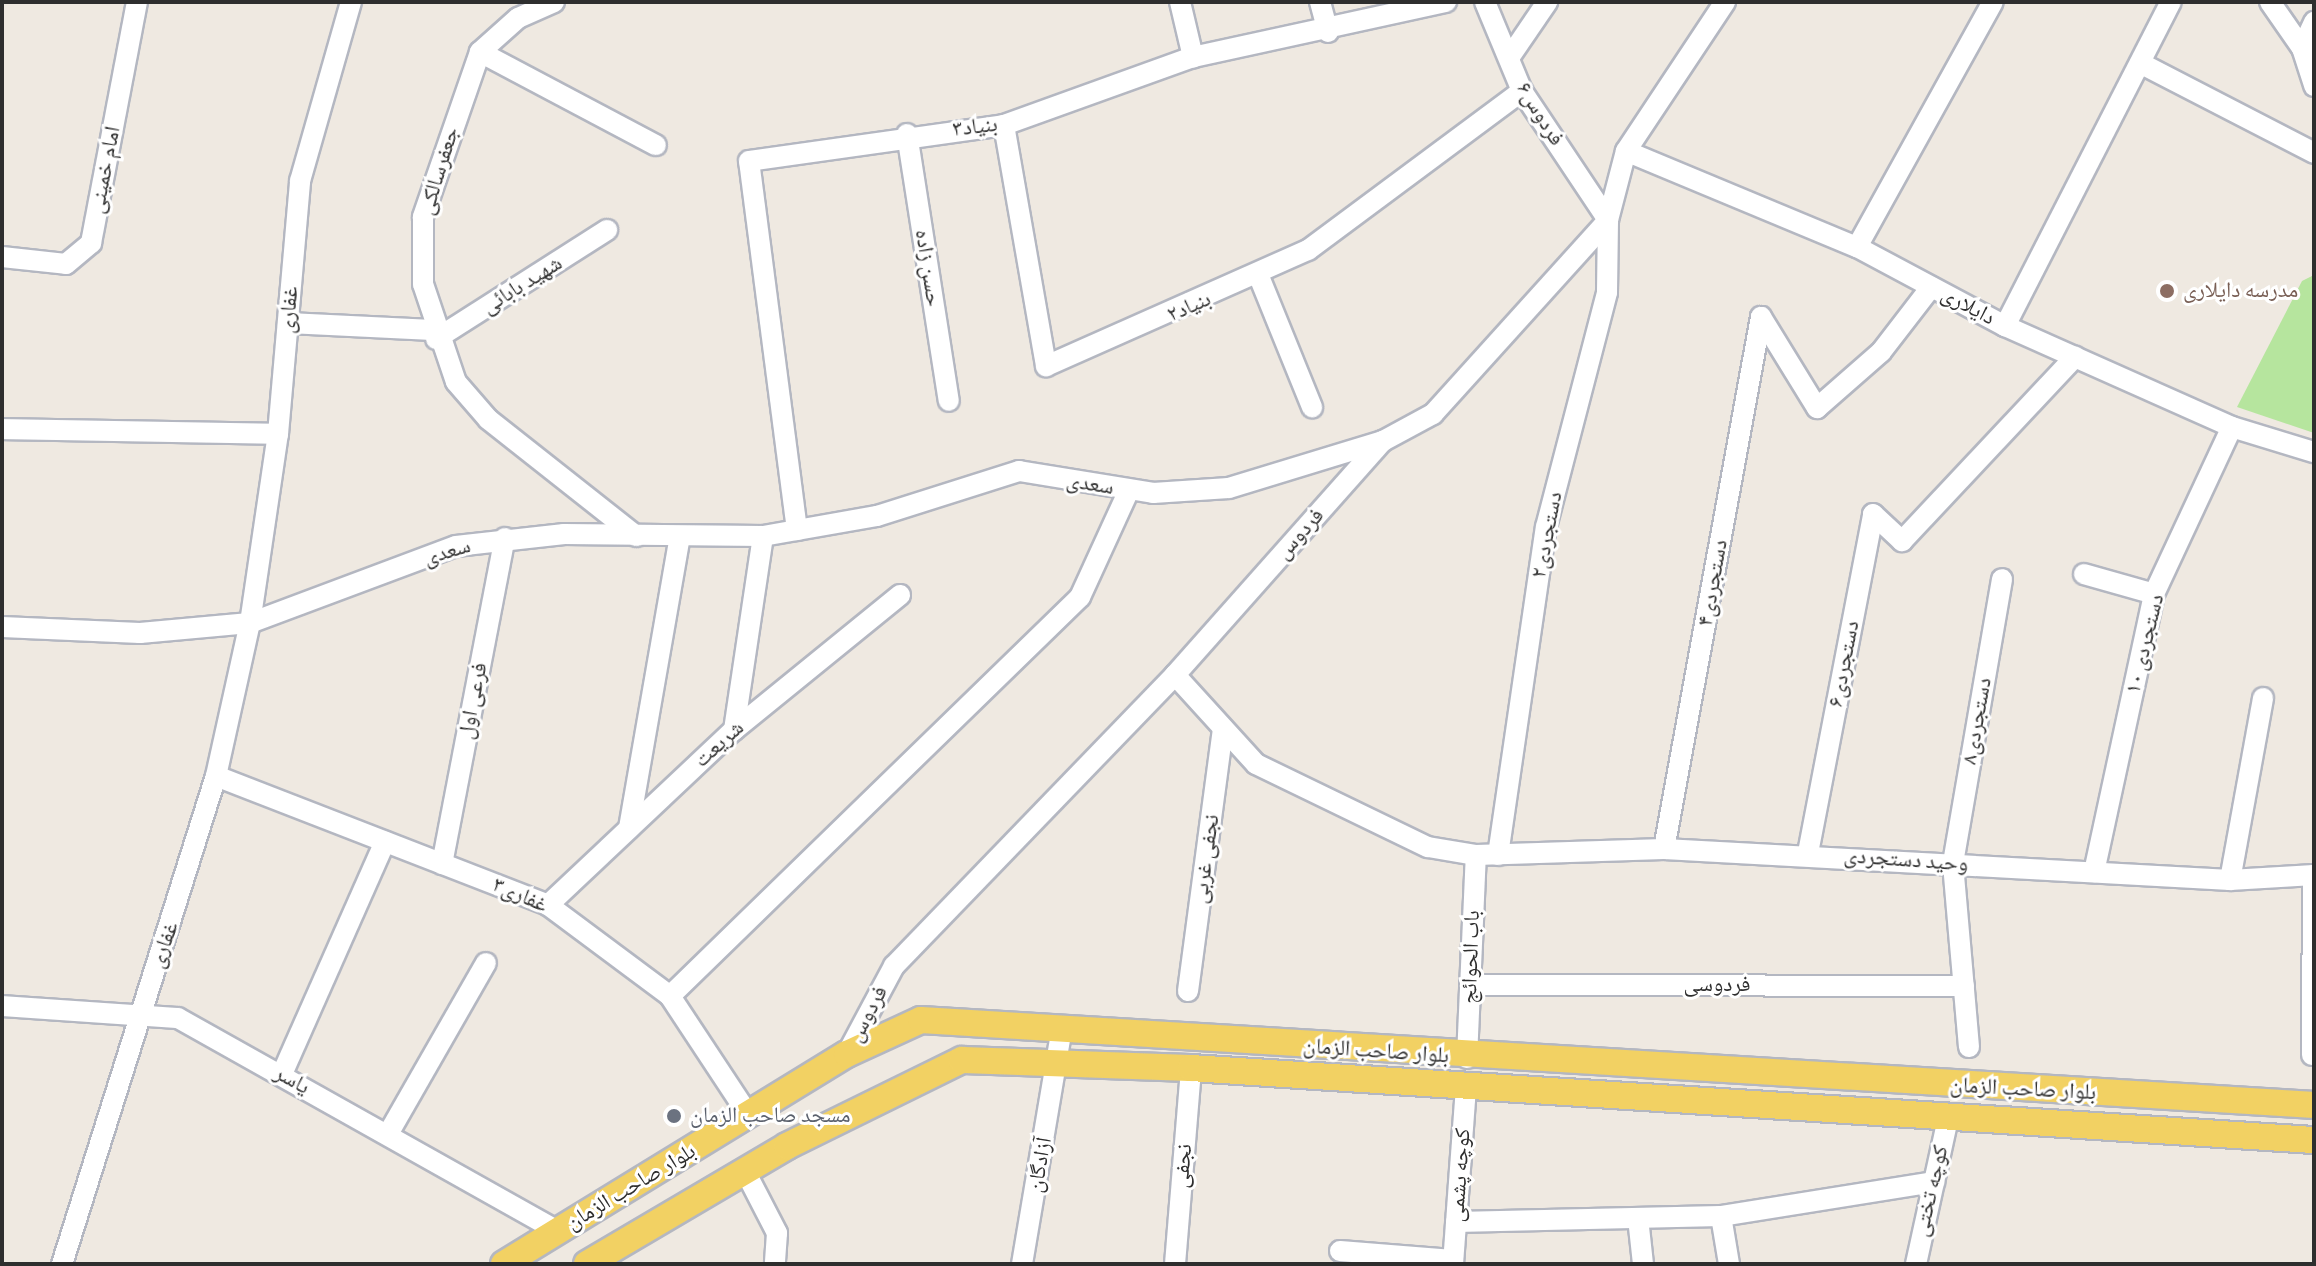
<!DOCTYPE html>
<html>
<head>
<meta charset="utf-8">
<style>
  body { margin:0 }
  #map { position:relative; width:2316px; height:1266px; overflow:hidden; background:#efe9e1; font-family:"Source Sans 3","Noto Naskh Arabic",sans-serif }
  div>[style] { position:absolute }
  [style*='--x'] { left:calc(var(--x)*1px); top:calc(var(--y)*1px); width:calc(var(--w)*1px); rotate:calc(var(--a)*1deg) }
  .green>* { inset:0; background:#b6e59e }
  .roads { filter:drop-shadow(2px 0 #b4b7c1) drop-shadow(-2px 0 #b4b7c1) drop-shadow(0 2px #b4b7c1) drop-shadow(0 -2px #b4b7c1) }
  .minor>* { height:20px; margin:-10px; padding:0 10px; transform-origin:10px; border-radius:10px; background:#fff }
  .major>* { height:26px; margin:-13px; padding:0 13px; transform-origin:13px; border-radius:13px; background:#f2d163 }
  .dots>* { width:22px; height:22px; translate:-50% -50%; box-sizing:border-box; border:4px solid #fff; border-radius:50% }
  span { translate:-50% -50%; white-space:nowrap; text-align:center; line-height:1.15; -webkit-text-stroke:6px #fff; paint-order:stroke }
  .street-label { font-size:22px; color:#2e2e2e }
  .education-label { font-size:22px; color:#785e54 }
  .left { translate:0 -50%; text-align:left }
  .worship-label { font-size:22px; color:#5b616d }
  .frame { position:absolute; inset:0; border:4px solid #2e2e2e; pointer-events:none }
</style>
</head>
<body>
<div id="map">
  <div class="green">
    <div style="clip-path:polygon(2314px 275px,2314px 433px,2237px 407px,2302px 281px)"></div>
  </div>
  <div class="roads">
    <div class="minor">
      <div style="--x:554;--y:2;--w:39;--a:156"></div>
      <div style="--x:518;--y:18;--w:51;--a:138.2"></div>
      <div style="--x:480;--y:52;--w:175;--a:109.1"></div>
      <div style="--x:423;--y:217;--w:67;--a:90"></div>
      <div style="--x:423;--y:284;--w:103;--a:71.4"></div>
      <div style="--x:456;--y:382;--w:49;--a:49.1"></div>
      <div style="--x:488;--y:419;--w:189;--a:38.3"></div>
      <div style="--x:1180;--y:2;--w:57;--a:76.7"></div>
      <div style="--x:1320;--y:2;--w:31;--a:75"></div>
      <div style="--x:1485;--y:2;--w:96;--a:67.4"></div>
      <div style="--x:1522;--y:91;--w:155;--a:56.3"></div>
      <div style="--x:2270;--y:2;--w:56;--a:55.2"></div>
      <div style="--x:2302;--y:48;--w:40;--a:72"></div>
      <div style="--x:2302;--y:48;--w:29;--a:-65"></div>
      <div style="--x:480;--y:52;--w:199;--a:27.9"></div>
      <div style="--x:1509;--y:58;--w:68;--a:-55.8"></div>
      <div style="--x:2140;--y:63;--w:196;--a:27.3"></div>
      <div style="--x:1004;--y:125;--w:245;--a:80.1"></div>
      <div style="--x:1046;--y:366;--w:287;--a:-23.9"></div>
      <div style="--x:1308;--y:250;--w:267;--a:-36.6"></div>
      <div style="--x:907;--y:134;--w:270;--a:81.1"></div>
      <div style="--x:1626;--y:151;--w:250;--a:22.6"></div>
      <div style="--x:1857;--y:247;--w:168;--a:28.1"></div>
      <div style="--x:2005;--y:326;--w:248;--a:24"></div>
      <div style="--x:2232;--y:427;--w:86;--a:17"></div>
      <div style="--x:1857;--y:247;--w:280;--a:-61"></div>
      <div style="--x:2;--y:257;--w:64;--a:6.2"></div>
      <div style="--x:66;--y:264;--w:33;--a:-40"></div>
      <div style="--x:91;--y:243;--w:245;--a:-79.2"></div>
      <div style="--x:1258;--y:274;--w:144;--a:67.9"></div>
      <div style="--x:1761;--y:317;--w:107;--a:58.4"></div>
      <div style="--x:1817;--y:408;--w:85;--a:-41.2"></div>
      <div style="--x:1881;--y:352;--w:82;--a:-52.4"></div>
      <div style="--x:288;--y:323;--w:145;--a:2.8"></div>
      <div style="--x:2005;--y:326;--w:364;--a:-62.9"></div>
      <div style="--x:436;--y:339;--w:203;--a:-32.5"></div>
      <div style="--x:2;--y:429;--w:276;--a:1"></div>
      <div style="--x:797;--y:530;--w:372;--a:-97.4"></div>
      <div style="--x:749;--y:161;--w:258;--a:-8"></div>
      <div style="--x:1004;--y:125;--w:201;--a:-19.8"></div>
      <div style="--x:1193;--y:57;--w:259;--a:-12.3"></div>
      <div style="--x:2084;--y:574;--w:73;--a:15.9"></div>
      <div style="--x:2;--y:627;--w:138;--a:2.5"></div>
      <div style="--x:140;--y:633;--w:110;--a:-5.2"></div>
      <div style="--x:250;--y:623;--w:220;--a:-20.5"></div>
      <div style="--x:456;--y:546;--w:109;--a:-6.3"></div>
      <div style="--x:564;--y:534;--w:199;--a:0.6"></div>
      <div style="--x:763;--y:536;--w:116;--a:-10"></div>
      <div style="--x:877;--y:516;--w:149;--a:-17.6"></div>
      <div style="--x:1019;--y:471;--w:136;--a:9.3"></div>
      <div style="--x:1153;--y:493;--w:76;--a:-3.8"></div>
      <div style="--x:1229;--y:488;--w:161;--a:-17"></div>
      <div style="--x:1175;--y:675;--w:120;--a:47.7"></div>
      <div style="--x:1256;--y:764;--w:191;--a:25.8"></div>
      <div style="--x:1428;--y:847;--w:49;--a:9.5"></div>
      <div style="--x:1476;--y:855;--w:188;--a:-1.8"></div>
      <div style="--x:1664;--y:849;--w:567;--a:3.13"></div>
      <div style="--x:2230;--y:880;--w:84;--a:-3.4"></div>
      <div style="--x:734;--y:730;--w:196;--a:-81.5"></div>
      <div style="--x:216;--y:776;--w:356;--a:21.2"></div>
      <div style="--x:548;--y:905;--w:152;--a:36.7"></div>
      <div style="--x:670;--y:996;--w:144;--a:56.6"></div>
      <div style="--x:629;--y:828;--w:295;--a:-80.1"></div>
      <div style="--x:1664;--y:849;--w:541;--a:-79.67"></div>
      <div style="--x:1808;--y:853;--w:345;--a:-79.1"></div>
      <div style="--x:1873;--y:514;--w:40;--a:43"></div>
      <div style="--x:1902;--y:541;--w:253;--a:-46.8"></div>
      <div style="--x:1498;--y:855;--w:331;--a:-81.7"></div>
      <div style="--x:1546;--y:527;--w:243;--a:-75.4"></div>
      <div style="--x:1607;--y:292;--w:72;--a:-89.2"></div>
      <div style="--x:442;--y:864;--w:332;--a:-79.1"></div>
      <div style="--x:2094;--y:872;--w:284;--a:-77.8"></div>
      <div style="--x:2154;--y:594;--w:184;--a:-65"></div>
      <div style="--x:2230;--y:880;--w:185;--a:-79.7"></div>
      <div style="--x:548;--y:905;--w:255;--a:-43.3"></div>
      <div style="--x:734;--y:730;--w:214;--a:-39.1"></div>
      <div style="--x:1470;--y:985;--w:494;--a:0.1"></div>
      <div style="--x:1188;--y:991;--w:265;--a:-82.4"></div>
      <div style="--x:670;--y:996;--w:572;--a:-44.22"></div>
      <div style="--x:1080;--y:597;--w:118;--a:-65.4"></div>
      <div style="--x:2;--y:1006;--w:176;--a:3.9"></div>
      <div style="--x:178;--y:1018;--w:436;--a:29.3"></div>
      <div style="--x:1969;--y:1047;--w:185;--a:-95"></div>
      <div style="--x:1953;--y:863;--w:288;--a:-80.2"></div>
      <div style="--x:847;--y:1054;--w:100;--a:-61.9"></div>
      <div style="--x:894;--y:966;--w:405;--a:-46"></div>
      <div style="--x:1175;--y:675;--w:313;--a:-48.4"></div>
      <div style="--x:1383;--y:441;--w:57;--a:-28.4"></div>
      <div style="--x:1433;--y:414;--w:261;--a:-47.9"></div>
      <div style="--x:1608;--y:220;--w:71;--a:-75.4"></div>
      <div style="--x:1626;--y:151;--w:179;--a:-56.4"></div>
      <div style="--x:2312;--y:1055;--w:180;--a:-89.7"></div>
      <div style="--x:1467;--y:1058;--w:203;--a:-87.5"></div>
      <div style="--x:282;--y:1074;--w:254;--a:-66.1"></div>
      <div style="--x:388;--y:1134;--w:197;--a:-60.2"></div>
      <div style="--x:745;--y:1171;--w:70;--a:62.7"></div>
      <div style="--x:777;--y:1233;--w:31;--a:94"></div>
      <div style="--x:1721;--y:1216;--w:49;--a:80.5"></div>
      <div style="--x:1638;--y:1218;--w:46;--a:83.8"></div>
      <div style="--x:1456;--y:1222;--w:265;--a:-1.3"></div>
      <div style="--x:1721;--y:1216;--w:216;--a:-9.1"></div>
      <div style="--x:1340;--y:1251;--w:113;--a:4.6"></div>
      <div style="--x:62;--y:1264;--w:512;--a:-72.49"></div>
      <div style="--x:216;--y:776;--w:157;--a:-77.5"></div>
      <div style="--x:250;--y:623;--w:191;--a:-81.6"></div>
      <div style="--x:278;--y:434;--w:254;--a:-85"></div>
      <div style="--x:300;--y:181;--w:186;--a:-74.1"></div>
      <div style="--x:1022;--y:1264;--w:239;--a:-80.4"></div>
      <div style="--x:1175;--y:1264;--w:197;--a:-85.3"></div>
      <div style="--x:1453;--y:1264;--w:179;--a:-85.8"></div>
      <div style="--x:1916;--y:1264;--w:149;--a:-77.6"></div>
    </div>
    <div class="major">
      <div style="--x:504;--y:1264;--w:402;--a:-31.5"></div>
      <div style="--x:847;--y:1054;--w:81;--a:-24.7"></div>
      <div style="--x:921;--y:1020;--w:1396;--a:3.49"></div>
      <div style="--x:587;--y:1264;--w:232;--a:-30.5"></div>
      <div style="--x:787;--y:1146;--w:195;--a:-26.2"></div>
      <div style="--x:962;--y:1060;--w:229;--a:2"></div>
      <div style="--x:1191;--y:1068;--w:1125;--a:3.67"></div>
    </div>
  </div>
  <div class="dots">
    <div style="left:2167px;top:291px;background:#8d6e63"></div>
    <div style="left:674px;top:1116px;background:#6b7280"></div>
  </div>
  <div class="street-label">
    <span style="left:1540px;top:114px;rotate:58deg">فردوس۶</span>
    <span style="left:975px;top:127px;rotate:-7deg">بنیاد۳</span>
    <span style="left:105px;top:170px;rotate:-79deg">امام خمینی</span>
    <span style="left:439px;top:171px;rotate:-73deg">جعفرسالکی</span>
    <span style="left:928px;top:268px;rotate:81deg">حسن زاده</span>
    <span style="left:522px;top:285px;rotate:-32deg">شهید بابائی</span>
    <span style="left:1968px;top:306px;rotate:28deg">دایلاری</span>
    <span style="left:1189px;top:307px;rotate:-24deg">بنیاد۲</span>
    <span style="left:289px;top:310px;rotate:-85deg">غفاری</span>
    <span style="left:1090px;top:484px;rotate:9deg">سعدی</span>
    <span style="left:1300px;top:534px;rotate:-48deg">فردوس</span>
    <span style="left:1547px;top:535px;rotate:-79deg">دستجردی۲</span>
    <span style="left:447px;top:552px;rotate:-17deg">سعدی</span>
    <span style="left:1713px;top:583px;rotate:-80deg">دستجردی۴</span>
    <span style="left:2145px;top:644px;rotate:-76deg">دستجردی ۱۰</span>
    <span style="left:1844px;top:664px;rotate:-79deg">دستجردی۶</span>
    <span style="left:473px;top:701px;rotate:-79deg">فرعی اول</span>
    <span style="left:1977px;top:721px;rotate:-80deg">دستجردی۸</span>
    <span style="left:719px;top:744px;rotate:-42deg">شریعت</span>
    <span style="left:1206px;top:859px;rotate:-82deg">نجفی غربی</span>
    <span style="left:1906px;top:860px;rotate:4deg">وحید دستجردی</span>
    <span style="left:520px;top:895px;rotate:23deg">غفاری۳</span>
    <span style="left:164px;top:945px;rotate:-70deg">غفاری</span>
    <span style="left:1471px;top:957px;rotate:-88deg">باب الحوائج</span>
    <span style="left:1717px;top:985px">فردوسی</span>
    <span style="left:868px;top:1014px;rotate:-62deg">فردوس</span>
    <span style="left:1376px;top:1051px;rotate:4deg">بلوار صاحب الزمان</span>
    <span style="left:292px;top:1080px;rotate:29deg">یاسر</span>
    <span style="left:2023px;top:1089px;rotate:3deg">بلوار صاحب الزمان</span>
    <span style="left:1040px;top:1165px;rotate:-80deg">آزادگان</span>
    <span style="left:1183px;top:1166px;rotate:-85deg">نجفی</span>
    <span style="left:1460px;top:1175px;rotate:-86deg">کوچه پشمی</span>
    <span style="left:631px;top:1187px;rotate:-31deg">بلوار صاحب الزمان</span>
    <span style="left:1931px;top:1191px;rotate:-77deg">کوچه تختی</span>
  </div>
  <div class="education-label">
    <span class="left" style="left:2183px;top:291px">مدرسه دایلاری</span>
  </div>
  <div class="worship-label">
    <span class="left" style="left:690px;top:1116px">مسجد صاحب الزمان</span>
  </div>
  <div class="frame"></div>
</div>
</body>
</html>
